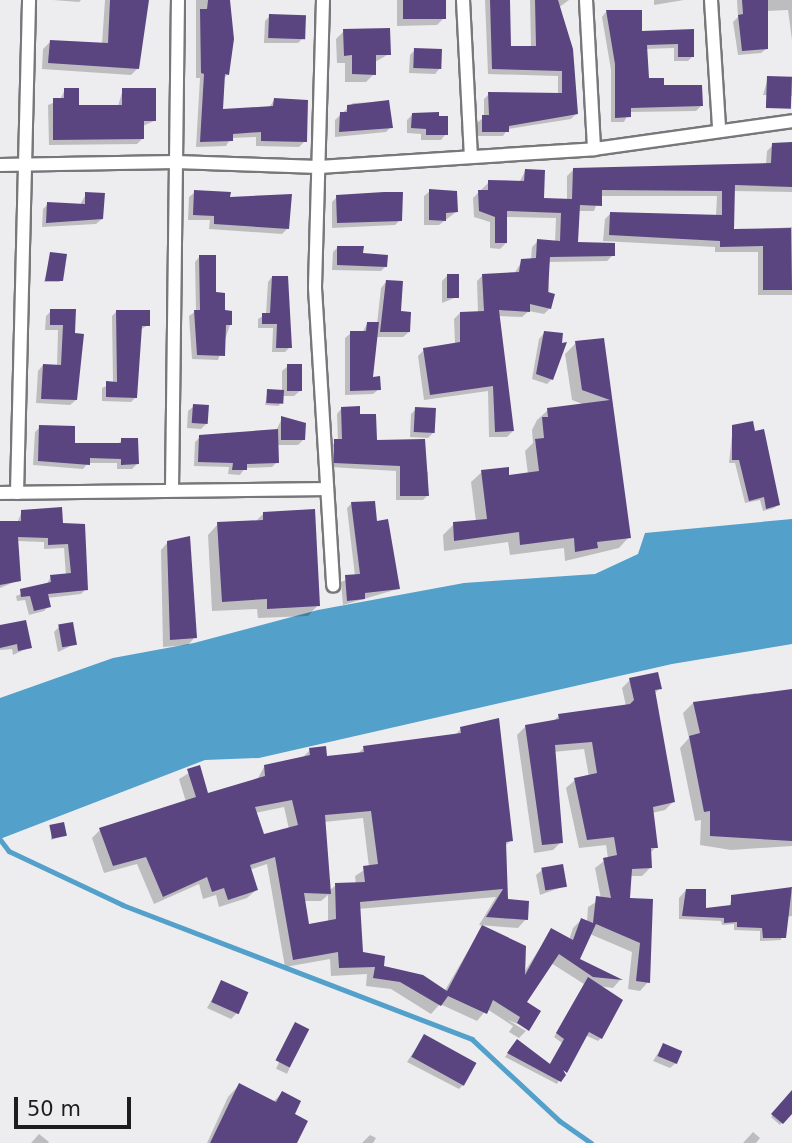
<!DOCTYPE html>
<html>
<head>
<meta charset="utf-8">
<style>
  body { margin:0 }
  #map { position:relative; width:792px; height:1143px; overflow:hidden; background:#ededf0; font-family:"DejaVu Sans",sans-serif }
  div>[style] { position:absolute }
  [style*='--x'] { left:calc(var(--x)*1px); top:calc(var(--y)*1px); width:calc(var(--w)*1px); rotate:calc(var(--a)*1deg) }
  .water>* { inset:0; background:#53a0ca }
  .shadow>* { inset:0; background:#0003; transform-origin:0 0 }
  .stream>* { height:4.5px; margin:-2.25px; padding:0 2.25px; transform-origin:2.25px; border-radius:2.25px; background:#53a0ca }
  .building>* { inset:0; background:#5a4581; transform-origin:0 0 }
  .roads { filter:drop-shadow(2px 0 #78787b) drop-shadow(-2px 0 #78787b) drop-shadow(0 2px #78787b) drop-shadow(0 -2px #78787b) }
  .street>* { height:12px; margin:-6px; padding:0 6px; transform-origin:6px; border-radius:6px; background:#fff }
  span { translate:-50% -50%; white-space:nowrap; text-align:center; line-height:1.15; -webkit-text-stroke:7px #ededf0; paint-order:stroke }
  .scale { position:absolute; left:14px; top:1097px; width:117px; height:32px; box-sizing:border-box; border:4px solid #1d1d1e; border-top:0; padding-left:9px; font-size:21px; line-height:24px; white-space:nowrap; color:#1d1d1e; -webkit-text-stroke:5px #ededf0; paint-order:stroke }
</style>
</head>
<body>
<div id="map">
  <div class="water">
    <div style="clip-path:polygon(792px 519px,792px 644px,672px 664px,259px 758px,205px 760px,0 839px,0 698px,113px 658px,194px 643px,318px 610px,464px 583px,595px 574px,638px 554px,645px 533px)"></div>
  </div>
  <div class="shadow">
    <div style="clip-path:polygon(53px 0,81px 0,79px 2px)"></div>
    <div style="clip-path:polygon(105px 0,148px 0,138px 68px,131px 75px,42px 69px,43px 49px,50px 42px,102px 44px)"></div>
    <div style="clip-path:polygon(196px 0,229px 0,228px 74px,223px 79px,221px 111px,269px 108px,274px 100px,305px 141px,299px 147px,256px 146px,256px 137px,231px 138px,226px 146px,196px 147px,200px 78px,196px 78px)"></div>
    <div style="clip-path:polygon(397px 0,444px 0,445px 17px,437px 25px,397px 26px)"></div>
    <div style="clip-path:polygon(485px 0,509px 0,509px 48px,531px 48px,530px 0,569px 0,558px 8px,576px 114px,571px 119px,508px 129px,503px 136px,478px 136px,478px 122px,484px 117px,484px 99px,489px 94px,558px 95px,558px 76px,488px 74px)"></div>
    <div style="clip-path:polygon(654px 0,684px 0,654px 5px)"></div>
    <div style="clip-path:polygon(737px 0,792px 0,792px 40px,788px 10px,767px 11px,767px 48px,761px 53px,738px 55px,733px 22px,738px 17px)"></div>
    <div style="clip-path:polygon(606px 12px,641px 32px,692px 31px,693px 56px,688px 61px,674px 61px,674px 48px,645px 49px,648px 80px,701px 106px,696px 111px,629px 112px,624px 122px,611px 122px,611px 70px,602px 17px)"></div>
    <div style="clip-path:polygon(270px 16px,304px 37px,298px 43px,264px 43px,265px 21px)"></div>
    <div style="clip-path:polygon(344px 31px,389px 54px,375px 62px,374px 74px,366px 82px,345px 82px,345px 63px,337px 63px,336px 39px)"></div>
    <div style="clip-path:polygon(415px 50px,440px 68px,435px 74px,409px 73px,410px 55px)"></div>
    <div style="clip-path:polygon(768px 78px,792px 79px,792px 96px,763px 95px)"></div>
    <div style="clip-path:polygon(65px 89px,77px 106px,118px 106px,123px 89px,154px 121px,143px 126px,142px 139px,137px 144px,49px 145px,48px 105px,60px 100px)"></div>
    <div style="clip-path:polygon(388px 102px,391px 127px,386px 132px,335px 137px,335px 120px,353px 103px)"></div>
    <div style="clip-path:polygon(413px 114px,446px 134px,441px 140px,421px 140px,421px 134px,407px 133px,407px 120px)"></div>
    <div style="clip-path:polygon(792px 144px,792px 192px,733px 191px,732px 231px,792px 227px,792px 295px,758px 295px,758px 252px,715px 252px,715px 247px,603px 241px,605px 219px,611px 213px,716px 216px,717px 196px,600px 196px,594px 211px,578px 211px,577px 244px,613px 255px,607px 261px,548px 262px,550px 308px,544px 314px,529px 311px,522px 317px,498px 316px,513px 431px,507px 437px,489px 437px,488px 391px,424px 400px,418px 356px,424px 350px,455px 344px,454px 319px,460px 313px,478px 313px,477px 281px,483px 275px,514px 274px,522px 261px,531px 260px,532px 247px,538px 241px,555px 242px,556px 218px,505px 217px,506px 243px,500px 249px,490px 248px,490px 222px,474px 217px,473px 198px,489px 182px,519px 183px,525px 171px,542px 199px,567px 200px,567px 176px,574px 169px,766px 164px,767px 151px,773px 145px)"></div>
    <div style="clip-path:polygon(430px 191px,456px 212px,439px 225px,424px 225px,424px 196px)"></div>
    <div style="clip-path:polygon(195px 192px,228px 198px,287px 229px,282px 234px,209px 229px,210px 220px,188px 220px,189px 197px)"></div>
    <div style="clip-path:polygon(86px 194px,102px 219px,96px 224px,42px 227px,43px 209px,48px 204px,80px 205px)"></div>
    <div style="clip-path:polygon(337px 197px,400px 220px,395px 225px,332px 228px,332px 202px)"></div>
    <div style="clip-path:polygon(337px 248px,362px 255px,386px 266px,381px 271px,332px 270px,333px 252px)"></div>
    <div style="clip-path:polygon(51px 254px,62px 280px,59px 282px,44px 282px)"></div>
    <div style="clip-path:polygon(200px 256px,230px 325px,218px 360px,192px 359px,189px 316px,196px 311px,195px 262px)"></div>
    <div style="clip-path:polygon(447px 276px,457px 297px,442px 303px,442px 281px)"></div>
    <div style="clip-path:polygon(272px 277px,290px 347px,285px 352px,272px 352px,273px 328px,258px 328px,258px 319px,266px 314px,268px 282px)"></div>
    <div style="clip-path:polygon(386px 282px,409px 332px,403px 337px,375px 337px,371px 378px,379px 389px,373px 394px,345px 395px,345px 338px,351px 333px,362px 333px,367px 324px,377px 324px,381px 288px)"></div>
    <div style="clip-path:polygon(51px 311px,74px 311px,76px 400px,70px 405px,36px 403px,38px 371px,43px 365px,57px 366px,58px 330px,45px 330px,46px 316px)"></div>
    <div style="clip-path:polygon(116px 312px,148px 325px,140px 330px,136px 397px,131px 402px,102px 401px,102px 388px,113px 383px,112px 316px)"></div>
    <div style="clip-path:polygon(544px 333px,552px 379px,547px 384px,532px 379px,539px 339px)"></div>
    <div style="clip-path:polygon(602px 339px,629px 537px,619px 548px,565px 561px,564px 548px,510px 555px,508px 542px,444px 551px,443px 535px,454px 524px,476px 522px,471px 482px,482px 472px,508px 477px,528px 474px,525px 451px,533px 443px,532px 430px,537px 420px,548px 410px,585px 405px,572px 400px,565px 354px,576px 343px)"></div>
    <div style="clip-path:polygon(288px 366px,300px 391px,294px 396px,282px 396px,279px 406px,265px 405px,268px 391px,282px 392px,282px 371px)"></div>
    <div style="clip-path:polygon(194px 406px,206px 424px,201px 429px,187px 428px,188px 411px)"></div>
    <div style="clip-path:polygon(341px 409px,359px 416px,375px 441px,428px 472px,427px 496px,423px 500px,396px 500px,396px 471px,330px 467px,330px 446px,338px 441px,337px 414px)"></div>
    <div style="clip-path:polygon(416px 409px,434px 432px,428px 438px,410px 437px,411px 414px)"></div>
    <div style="clip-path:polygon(282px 418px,303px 440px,298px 445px,277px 445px,277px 462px,272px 467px,245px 468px,240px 475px,228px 474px,229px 467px,194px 466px,195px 442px,200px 437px,276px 431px)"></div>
    <div style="clip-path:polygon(733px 426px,778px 505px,774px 508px,763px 511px,760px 500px,745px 503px,735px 463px,729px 463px)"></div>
    <div style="clip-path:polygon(40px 427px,73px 444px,117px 445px,122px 440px,137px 464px,132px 469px,117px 469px,117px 463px,88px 463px,83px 469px,33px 465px,35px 432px)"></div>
    <div style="clip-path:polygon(352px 503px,375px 523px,398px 589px,343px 605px,341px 582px,355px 576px,347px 508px)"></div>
    <div style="clip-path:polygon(22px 511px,61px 525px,86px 589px,81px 594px,47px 598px,49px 606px,44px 611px,29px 615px,25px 600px,17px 601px,16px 596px,46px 585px,51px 577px,66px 576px,64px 548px,44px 549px,44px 542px,17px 541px,19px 580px,0 588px,0 523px,17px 523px)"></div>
    <div style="clip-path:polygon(264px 513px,318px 605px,308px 616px,258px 618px,257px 609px,212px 611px,208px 535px,218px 524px,255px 522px)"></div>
    <div style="clip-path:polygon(168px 542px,195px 637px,188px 645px,163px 647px,161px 550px)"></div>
    <div style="clip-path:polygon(0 627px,30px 647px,13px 655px,12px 649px,0 650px)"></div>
    <div style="clip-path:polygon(59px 627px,75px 644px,58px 652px,54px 632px)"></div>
    <div style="clip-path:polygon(evenodd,630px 680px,660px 688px,654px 694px,673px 802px,665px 810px,652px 813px,656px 847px,650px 853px,650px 868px,642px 876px,630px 876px,628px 900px,651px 900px,648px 982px,640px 991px,628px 989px,632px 952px,590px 934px,578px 959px,620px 980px,613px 988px,599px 986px,601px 1038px,598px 1041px,585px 1035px,557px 1084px,505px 1057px,514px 1045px,549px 1065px,562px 1043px,554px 1037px,584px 984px,551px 963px,525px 1003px,528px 1028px,508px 1020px,526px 1031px,519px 1038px,509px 1032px,513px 1026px,487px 1009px,477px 1021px,440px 1004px,431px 1014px,391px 989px,366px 986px,367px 974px,331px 976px,330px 959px,285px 967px,267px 864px,249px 870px,256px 890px,247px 898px,219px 907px,216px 895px,203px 899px,199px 884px,154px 904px,137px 864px,104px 873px,92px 838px,100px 830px,186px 802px,179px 779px,199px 767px,207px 795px,257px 780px,264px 767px,301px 759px,310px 750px,326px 757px,357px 754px,364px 748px,454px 736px,461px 729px,511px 840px,505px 846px,507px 901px,526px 919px,518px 928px,479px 925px,496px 897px,358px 909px,361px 954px,382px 967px,444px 992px,482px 927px,523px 974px,551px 931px,569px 940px,573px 928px,581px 920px,587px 922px,588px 907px,601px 899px,595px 868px,608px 858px,606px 845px,579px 848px,566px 788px,575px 780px,589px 777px,584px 749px,553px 752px,561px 842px,553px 850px,534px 853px,517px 735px,525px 727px,552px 722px,559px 716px,626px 706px,622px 688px,630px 680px,284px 807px,289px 829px,262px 836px,255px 813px,284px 807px,630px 680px,363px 818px,369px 867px,355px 876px,356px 884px,336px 885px,329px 891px,324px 822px,363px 818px,630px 680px,328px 895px,328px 922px,308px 926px,304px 901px,321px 901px,328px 895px)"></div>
    <div style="clip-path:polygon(792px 690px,792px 846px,731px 850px,700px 845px,701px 820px,695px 821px,680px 748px,689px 738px,683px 713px,693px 703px,756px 693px,757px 698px)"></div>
    <div style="clip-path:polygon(51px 827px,65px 835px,51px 840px)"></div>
    <div style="clip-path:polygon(542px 870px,565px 886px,540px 895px,536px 875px)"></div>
    <div style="clip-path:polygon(686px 890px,704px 910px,729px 907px,732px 897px,768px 890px,792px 891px,792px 916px,784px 917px,781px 940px,760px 941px,760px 931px,734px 930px,734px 924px,722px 925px,721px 921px,679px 919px,679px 898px)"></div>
    <div style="clip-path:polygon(222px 982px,237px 1013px,231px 1019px,207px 1008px)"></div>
    <div style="left:296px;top:1024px;width:12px;height:49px;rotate:24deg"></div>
    <div style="clip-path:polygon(424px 1036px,464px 1084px,459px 1089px,407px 1062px)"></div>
    <div style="clip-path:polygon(663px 1045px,676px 1063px,670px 1068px,653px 1061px)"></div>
    <div style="clip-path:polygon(239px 1085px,273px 1102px,282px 1093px,292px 1115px,295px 1143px,207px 1143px,228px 1097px)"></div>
    <div style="clip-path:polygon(789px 1096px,792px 1111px,780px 1125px,771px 1117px)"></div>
    <div style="clip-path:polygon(753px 1132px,760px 1138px,756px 1143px,743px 1143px)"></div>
    <div style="clip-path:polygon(39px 1134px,49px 1142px,48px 1143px,31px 1143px)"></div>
    <div style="clip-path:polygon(370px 1135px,376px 1138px,373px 1143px,362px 1143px)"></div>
  </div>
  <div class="stream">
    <div style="--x:0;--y:839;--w:15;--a:53"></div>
    <div style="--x:9;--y:851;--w:126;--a:25.3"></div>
    <div style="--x:123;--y:905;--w:374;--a:21"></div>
    <div style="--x:472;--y:1039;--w:120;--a:43"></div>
    <div style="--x:560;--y:1121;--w:38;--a:35"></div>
  </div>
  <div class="building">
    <div style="clip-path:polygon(110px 0,149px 0,139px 69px,48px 63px,50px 40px,108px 43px)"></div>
    <div style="clip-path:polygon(208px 0,230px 0,234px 39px,229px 75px,225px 74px,223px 109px,273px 106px,274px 98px,308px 100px,307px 142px,261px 141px,261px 132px,233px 134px,233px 141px,200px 142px,204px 74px,201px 73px,200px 9px,207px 9px)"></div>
    <div style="left:403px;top:0;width:43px;height:19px"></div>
    <div style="clip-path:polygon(490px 0,510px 0,511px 46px,536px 46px,535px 0,558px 0,573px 49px,578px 114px,509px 126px,509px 132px,482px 132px,482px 115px,489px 115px,488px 92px,562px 93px,562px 71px,492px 69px)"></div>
    <div style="clip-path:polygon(742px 0,768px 0,768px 49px,742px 51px,738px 15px,743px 14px)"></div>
    <div style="clip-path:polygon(606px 10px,642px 10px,642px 31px,694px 29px,694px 57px,678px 57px,678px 44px,647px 45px,649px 78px,664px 78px,664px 85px,702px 85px,703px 106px,631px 108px,631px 117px,615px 118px,615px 64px)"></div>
    <div style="left:269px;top:14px;width:37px;height:24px;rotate:2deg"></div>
    <div style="clip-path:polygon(390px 28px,391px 55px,376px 55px,376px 75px,352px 74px,352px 55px,344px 56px,343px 29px)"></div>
    <div style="left:414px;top:48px;width:28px;height:20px;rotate:2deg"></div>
    <div style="left:767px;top:76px;width:25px;height:32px;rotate:2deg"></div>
    <div style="clip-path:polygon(64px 88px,79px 88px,79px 105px,122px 105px,122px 88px,156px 88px,156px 121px,144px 121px,144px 139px,53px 140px,53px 98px,64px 98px)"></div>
    <div style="clip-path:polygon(389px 100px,393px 128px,339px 132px,340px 112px,347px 112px,347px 105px)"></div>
    <div style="clip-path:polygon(439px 112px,439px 116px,448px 116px,448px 135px,426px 135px,426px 129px,411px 128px,412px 113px)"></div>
    <div style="clip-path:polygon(792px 142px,792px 187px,735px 185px,734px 229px,791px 228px,792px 290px,763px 290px,763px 246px,720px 247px,720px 241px,609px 235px,610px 212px,722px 215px,722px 191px,602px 190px,602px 206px,580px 205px,578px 242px,615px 243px,615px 256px,550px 257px,548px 292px,555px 294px,551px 309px,530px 304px,530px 312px,499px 310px,514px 431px,495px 432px,493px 386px,430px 395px,423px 348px,460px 342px,460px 312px,484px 311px,482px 274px,519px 272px,521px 259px,536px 258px,537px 239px,560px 241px,561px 213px,507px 211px,507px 243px,495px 243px,495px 217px,479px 211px,478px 190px,488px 190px,488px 180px,524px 181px,525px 169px,545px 170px,544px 198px,572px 199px,573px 168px,771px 163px,772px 143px)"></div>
    <div style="clip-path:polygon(429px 189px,457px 191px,458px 212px,446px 213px,446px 221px,429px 220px)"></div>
    <div style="clip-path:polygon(194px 190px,231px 192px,230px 197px,292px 194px,289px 229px,214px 224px,214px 216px,193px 215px)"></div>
    <div style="clip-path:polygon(85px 192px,105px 193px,103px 219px,46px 223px,47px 202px,85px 204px)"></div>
    <div style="clip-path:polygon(384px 192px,403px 192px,402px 221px,337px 223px,336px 195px)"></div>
    <div style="clip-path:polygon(337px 246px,364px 246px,363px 253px,388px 255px,387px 267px,337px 265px)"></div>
    <div style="clip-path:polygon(50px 252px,67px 254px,63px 281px,45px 281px)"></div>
    <div style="clip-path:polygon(199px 255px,216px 255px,216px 292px,225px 293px,225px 310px,232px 311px,232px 325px,226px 325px,225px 356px,197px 355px,194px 310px,200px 310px)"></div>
    <div style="left:447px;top:274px;width:12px;height:24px"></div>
    <div style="clip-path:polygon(272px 276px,288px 276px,292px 348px,276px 348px,277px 324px,262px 324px,262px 313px,270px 313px)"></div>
    <div style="clip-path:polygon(386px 280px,403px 281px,401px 311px,411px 312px,410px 332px,380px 332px)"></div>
    <div style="clip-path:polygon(50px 309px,76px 309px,75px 333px,84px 334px,77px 400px,41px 399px,43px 364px,61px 365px,63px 325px,50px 325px)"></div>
    <div style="clip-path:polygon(116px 310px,150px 310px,150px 326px,142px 326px,137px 398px,106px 397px,106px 381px,117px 382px)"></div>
    <div style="clip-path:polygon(367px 322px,379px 322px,373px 377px,380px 376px,381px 390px,350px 391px,350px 331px,366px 331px)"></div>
    <div style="clip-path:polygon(544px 331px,563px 333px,562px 343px,567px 342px,553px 380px,536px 374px)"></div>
    <div style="clip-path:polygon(604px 338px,631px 538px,597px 542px,598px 548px,575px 552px,574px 538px,520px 545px,519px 532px,454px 541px,453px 522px,487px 519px,481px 470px,509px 467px,509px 475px,539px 471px,535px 439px,544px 438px,542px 417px,548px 417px,547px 408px,610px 400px,582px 390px,575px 341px)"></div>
    <div style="left:287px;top:364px;width:15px;height:27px"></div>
    <div style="left:267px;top:389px;width:17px;height:14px;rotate:3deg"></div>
    <div style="left:193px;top:404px;width:16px;height:19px;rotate:4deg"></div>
    <div style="clip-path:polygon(360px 406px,360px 414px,376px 414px,377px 440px,425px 439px,429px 496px,400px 496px,400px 466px,334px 463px,334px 439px,342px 439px,341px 407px)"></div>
    <div style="left:415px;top:407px;width:21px;height:25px;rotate:3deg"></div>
    <div style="clip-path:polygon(281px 416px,306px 423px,305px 440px,281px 440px)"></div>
    <div style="clip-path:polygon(753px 421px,755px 431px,764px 429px,780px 505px,766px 509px,764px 497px,749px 501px,739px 460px,732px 460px,732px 425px)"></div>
    <div style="clip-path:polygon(39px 425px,75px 426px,75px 443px,121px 443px,121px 438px,138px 438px,139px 464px,121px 465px,121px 459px,90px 458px,90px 465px,38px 461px)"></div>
    <div style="clip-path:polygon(278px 429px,279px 463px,247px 464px,247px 470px,232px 470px,233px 463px,198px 462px,199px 435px)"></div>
    <div style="clip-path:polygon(375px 501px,377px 521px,388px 519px,400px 589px,365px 593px,365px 599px,347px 601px,345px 575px,360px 574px,351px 502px)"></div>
    <div style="clip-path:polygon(62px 507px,63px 523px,85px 524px,88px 590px,48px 594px,51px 607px,34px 611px,30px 596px,21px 597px,20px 589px,51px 582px,50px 575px,71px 573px,68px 544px,48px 545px,48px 538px,18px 537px,21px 581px,0 585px,0 521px,21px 521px,21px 510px)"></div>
    <div style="clip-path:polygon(315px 509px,320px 606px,267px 609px,267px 599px,222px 602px,217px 522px,263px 520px,263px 512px)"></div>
    <div style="clip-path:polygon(190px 536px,197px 638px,170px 640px,167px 541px)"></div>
    <div style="clip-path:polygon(26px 620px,32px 648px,18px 651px,17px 644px,0 648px,0 625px)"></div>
    <div style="left:73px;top:622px;width:23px;height:15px;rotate:80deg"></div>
    <div style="clip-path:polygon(evenodd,658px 672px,662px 689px,655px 690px,675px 802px,653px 807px,658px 848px,651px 848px,652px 868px,632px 869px,630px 898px,653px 899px,650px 983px,636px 981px,640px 943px,596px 924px,580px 959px,623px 980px,593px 977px,559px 954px,527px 1002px,541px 1011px,529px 1031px,517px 1023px,520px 1017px,493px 1000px,487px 1014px,448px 996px,441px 1006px,400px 982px,373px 978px,375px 967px,339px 968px,338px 952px,293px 960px,275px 857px,250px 865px,258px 890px,228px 900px,224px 888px,212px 892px,207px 877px,163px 897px,146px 857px,113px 866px,99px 828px,196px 797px,187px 769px,200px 765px,208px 793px,265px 776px,264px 765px,310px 755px,309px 748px,326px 746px,327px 756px,364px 752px,363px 746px,461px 733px,460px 727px,499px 718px,513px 841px,506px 842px,508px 899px,529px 901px,528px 920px,486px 917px,503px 889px,360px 902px,363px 952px,385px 956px,384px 966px,423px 975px,447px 991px,482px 925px,526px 946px,525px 975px,551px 928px,573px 940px,581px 918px,593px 923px,596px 896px,611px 898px,603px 858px,617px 855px,614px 837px,587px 840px,574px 778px,597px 773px,592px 742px,555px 745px,563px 843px,542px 845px,525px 725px,559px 719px,558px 714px,630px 704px,634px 700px,629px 678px,658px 672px,292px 800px,298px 825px,264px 834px,255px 807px,292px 800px,658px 672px,371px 811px,378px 864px,363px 866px,365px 882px,335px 883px,336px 919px,309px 924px,304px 893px,331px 894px,325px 815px,371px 811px)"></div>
    <div style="clip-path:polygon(792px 689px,792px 841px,710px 836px,710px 811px,704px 812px,689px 736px,700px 733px,693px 702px)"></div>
    <div style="left:64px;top:822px;width:14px;height:15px;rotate:78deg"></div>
    <div style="left:563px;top:864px;width:23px;height:22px;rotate:80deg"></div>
    <div style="clip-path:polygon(792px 887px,786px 938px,763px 938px,762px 928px,737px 927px,737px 922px,724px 923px,724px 918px,682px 916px,686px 889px,706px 889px,706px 908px,731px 905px,731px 895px)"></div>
    <div style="clip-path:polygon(588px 977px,623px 1000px,602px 1039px,589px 1032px,567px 1073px,563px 1070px,566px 1075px,561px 1082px,507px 1053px,517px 1039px,550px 1064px,564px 1039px,556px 1033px)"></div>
    <div style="left:221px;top:980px;width:30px;height:24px;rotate:24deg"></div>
    <div style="left:295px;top:1022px;width:16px;height:43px;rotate:27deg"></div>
    <div style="left:424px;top:1034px;width:60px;height:26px;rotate:29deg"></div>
    <div style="left:663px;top:1043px;width:21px;height:14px;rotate:23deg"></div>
    <div style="clip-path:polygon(239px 1083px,276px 1102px,282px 1091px,301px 1101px,295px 1114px,308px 1121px,297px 1143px,210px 1143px)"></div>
    <div style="clip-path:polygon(792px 1090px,792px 1114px,783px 1124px,771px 1114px)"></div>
  </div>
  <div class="roads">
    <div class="street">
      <div style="--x:323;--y:0;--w:288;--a:91.6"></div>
      <div style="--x:315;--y:288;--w:298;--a:86.5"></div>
      <div style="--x:463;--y:0;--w:157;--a:87.1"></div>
      <div style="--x:586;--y:0;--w:149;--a:86.9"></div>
      <div style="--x:711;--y:0;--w:128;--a:86.4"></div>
      <div style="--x:0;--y:165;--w:176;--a:-1"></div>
      <div style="--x:176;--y:162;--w:143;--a:2"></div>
      <div style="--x:319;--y:167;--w:276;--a:-3.7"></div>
      <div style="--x:594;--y:149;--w:200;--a:-8"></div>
      <div style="--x:172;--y:489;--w:489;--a:-89.3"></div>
      <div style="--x:0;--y:493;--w:324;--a:-0.7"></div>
      <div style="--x:17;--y:493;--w:493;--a:-88.6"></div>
    </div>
  </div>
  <div class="scale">50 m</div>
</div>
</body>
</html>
